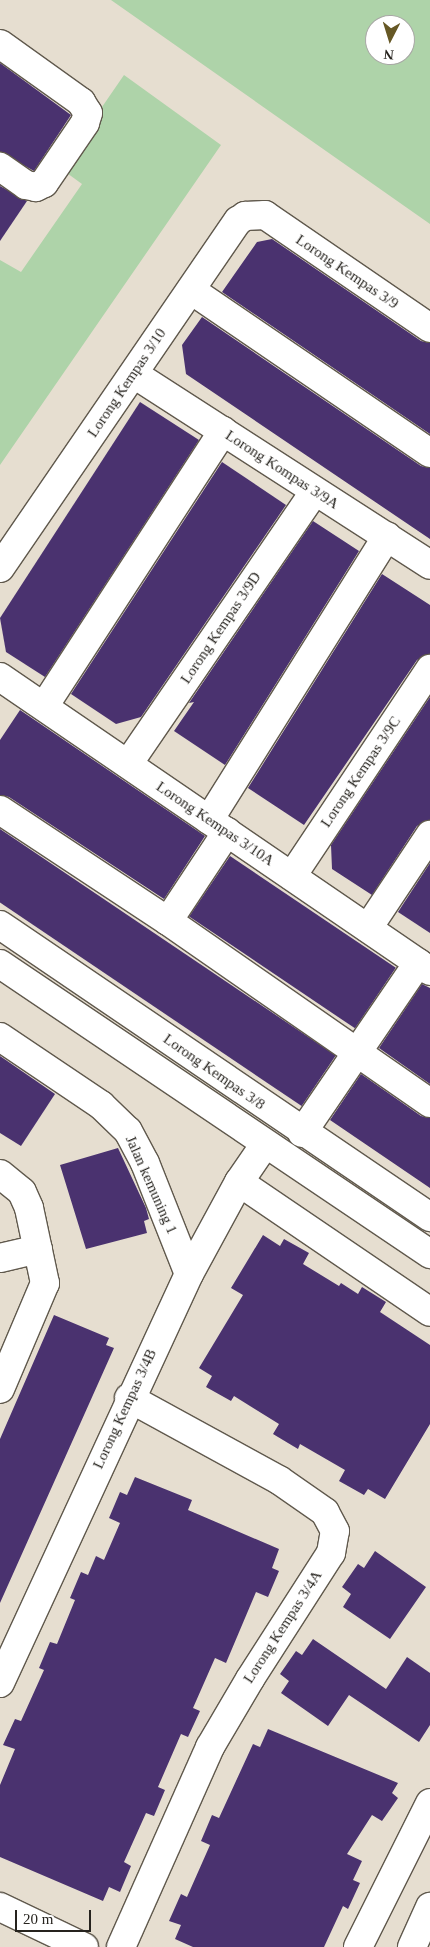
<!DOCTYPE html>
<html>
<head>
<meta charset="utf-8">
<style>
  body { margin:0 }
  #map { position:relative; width:430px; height:1947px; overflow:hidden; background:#e6ded0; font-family:"Times New Roman",serif }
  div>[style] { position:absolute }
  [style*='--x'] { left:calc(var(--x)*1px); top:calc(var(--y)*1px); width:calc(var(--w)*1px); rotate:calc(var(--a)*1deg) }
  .green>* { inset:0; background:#aed3a9 }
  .building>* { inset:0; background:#4a326f; transform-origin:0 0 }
  .roads { filter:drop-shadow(1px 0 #60594d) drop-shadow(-1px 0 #60594d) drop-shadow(0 1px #60594d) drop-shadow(0 -1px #60594d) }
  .minor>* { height:28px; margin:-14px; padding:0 14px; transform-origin:14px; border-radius:14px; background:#fff }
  span { translate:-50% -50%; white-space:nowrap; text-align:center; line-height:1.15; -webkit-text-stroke:5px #fff; paint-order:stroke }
  .street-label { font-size:15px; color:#26231e }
  .north { position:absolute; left:365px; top:15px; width:50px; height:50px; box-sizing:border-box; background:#fff; border:1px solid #a8a7a5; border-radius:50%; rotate:185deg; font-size:14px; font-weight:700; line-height:20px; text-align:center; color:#26231e }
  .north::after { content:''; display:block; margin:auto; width:18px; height:22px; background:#665825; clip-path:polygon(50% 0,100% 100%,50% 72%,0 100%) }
  .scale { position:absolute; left:15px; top:1910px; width:76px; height:22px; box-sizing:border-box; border:2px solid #26231e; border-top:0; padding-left:6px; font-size:15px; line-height:18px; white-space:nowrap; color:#26231e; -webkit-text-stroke:4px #fff; paint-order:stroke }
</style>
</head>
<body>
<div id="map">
  <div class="green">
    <div style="clip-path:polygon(evenodd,111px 0,430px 0,430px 224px,111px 0,375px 25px,405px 25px,405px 55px,375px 55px,375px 25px)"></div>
    <div style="clip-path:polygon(124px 75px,221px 145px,0 465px,0 260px,21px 272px,82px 184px,60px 168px)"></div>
  </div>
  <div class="building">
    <div style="clip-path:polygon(0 63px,71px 115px,34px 171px,0 152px)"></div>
    <div style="clip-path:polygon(0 186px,27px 201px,0 241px)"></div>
    <div style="clip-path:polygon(272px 239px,421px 341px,430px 343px,430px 434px,222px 292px,257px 242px)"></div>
    <div style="clip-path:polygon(202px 317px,421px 466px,430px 468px,430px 539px,186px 374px,182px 345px)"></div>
    <div style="clip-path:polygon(140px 402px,199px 440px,45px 677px,6px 652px,0 618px)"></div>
    <div style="clip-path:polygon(222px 462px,286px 505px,141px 717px,116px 724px,71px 694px)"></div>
    <div style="clip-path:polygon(313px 521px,359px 551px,225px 765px,174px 731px,194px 702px,189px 703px)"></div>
    <div style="clip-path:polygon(382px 574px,430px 605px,430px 654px,417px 660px,304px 825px,248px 788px)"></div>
    <div style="clip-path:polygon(430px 697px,430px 820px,417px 826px,372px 895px,332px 869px,331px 845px)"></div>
    <div style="clip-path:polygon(20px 710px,205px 836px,164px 899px,9px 797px,0 795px,0 740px)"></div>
    <div style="left:0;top:829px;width:405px;height:61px;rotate:34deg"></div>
    <div style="left:230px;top:856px;width:200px;height:73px;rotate:34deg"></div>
    <div style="clip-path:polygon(430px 863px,430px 933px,398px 912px)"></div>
    <div style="clip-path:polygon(422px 984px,430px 988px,430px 1084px,379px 1048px)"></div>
    <div style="clip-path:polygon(0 1056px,55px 1094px,21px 1146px,0 1133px)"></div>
    <div style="clip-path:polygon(361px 1074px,421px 1116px,430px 1118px,430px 1188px,330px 1120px)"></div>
    <div style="clip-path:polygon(118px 1148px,146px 1208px,149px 1219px,144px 1221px,147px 1233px,86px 1249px,60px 1165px)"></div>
    <div style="clip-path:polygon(263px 1235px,280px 1246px,284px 1239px,309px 1253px,303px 1264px,339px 1286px,341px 1283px,358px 1294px,362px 1287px,386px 1302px,380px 1312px,430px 1345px,430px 1424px,385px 1499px,368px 1489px,364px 1495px,339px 1481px,345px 1470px,300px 1444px,298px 1449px,273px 1434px,279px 1424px,234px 1396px,231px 1401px,206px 1387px,212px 1376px,199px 1368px,243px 1295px,231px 1288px)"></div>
    <div style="clip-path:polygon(54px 1315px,109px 1338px,106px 1345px,114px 1348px,0 1603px,0 1439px)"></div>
    <div style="clip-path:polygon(135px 1477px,192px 1500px,188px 1510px,279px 1549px,272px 1568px,279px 1571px,268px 1597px,256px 1592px,226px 1663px,215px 1658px,193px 1708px,200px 1711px,188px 1737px,181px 1734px,158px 1787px,165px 1790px,154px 1816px,146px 1813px,124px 1862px,131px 1866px,120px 1892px,109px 1887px,103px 1901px,0 1857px,0 1785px,15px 1749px,3px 1745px,15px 1719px,21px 1721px,44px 1670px,39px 1668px,50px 1642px,57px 1644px,75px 1600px,70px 1598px,81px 1572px,88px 1575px,96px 1556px,104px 1560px,120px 1523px,109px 1518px,120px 1492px,127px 1495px)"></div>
    <div style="clip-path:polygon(375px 1551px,426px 1587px,390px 1639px,343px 1607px,351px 1594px,342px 1587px,358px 1564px,364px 1568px)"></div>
    <div style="clip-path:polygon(313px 1639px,386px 1689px,407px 1657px,430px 1673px,430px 1725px,419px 1742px,349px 1695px,328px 1726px,281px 1693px,289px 1681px,280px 1674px,296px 1651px,302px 1655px)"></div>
    <div style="clip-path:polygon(268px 1729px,398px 1783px,392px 1793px,398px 1798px,382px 1821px,372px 1815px,347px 1854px,362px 1861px,353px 1880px,360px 1883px,348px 1909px,343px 1906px,324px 1947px,193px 1947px,175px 1939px,181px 1925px,169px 1921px,181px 1894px,187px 1897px,210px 1845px,201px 1841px,212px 1815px,219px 1818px,253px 1744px,260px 1747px)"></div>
  </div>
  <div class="roads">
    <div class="minor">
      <div style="--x:0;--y:44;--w:100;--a:35.6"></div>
      <div style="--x:81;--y:102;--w:13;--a:58"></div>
      <div style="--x:88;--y:113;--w:10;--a:107"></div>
      <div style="--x:85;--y:123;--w:73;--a:124.3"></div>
      <div style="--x:44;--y:183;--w:9;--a:153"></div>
      <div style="--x:36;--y:187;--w:10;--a:-169"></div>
      <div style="--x:26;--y:185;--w:32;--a:-145"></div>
      <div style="--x:191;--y:290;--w:289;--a:34.3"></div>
      <div style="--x:134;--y:374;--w:352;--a:32.8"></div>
      <div style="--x:0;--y:568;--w:421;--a:-55.6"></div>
      <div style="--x:238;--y:221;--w:9;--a:-36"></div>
      <div style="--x:245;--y:216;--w:20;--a:-3"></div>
      <div style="--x:265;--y:215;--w:200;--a:34.4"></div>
      <div style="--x:0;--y:677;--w:521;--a:34.36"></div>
      <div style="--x:45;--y:705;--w:327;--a:-57"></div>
      <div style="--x:128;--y:764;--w:330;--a:-55.6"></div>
      <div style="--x:0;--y:810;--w:201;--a:33.5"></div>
      <div style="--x:168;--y:921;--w:319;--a:34.8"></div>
      <div style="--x:209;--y:820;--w:335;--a:-57.9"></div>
      <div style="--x:292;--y:876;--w:249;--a:-56.3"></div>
      <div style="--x:168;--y:921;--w:107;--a:-56.5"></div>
      <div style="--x:0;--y:925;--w:520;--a:34.18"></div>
      <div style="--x:368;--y:928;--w:112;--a:-56.3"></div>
      <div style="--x:0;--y:964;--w:519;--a:34"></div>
      <div style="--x:0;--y:1037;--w:122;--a:34"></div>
      <div style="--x:101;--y:1105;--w:37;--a:44"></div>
      <div style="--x:128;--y:1131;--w:36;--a:62"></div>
      <div style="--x:145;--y:1163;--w:119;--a:68.4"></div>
      <div style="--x:302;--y:1133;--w:206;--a:-55.7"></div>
      <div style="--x:0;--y:1174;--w:28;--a:39"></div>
      <div style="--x:22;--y:1192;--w:17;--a:66"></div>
      <div style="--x:29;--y:1208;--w:77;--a:78"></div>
      <div style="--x:45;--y:1283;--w:115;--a:113"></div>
      <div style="--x:239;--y:1182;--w:231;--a:34.2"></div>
      <div style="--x:0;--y:1258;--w:39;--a:-13"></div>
      <div style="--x:0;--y:1683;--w:451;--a:-65.2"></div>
      <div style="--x:189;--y:1274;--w:105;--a:-61.5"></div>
      <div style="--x:239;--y:1182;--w:46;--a:-55.6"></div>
      <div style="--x:0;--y:1907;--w:93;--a:25.5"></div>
      <div style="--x:121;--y:1947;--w:219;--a:-66"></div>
      <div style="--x:210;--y:1747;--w:79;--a:-59.5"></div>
      <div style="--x:250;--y:1679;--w:150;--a:-57.3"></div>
      <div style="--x:331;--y:1553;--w:22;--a:-80"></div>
      <div style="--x:335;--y:1531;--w:21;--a:-118"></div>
      <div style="--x:325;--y:1512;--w:56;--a:-145.2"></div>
      <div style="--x:279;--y:1480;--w:171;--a:-151.3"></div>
      <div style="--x:358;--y:1947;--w:161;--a:-63.4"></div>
      <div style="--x:412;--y:1947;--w:44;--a:-65.8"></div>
    </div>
  </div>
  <div class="street-label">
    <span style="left:347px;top:272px;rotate:34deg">Lorong Kempas 3/9</span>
    <span style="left:127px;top:383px;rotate:-56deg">Lorong Kempas 3/10</span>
    <span style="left:282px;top:470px;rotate:33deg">Lorong Kompas 3/9A</span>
    <span style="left:221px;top:628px;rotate:-56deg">Lorong Kempas 3/9D</span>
    <span style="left:361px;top:772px;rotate:-56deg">Lorong Kempas 3/9C</span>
    <span style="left:215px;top:824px;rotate:34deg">Lorong Kempas 3/10A</span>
    <span style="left:214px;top:1072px;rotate:35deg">Lorong Kempas 3/8</span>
    <span style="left:151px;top:1185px;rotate:66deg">Jalan kemuning 1</span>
    <span style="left:125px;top:1409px;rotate:-65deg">Lorong Kempas 3/4B</span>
    <span style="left:283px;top:1627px;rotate:-57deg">Lorong Kempas 3/4A</span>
  </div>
  <div class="north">N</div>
  <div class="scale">20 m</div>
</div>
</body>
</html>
